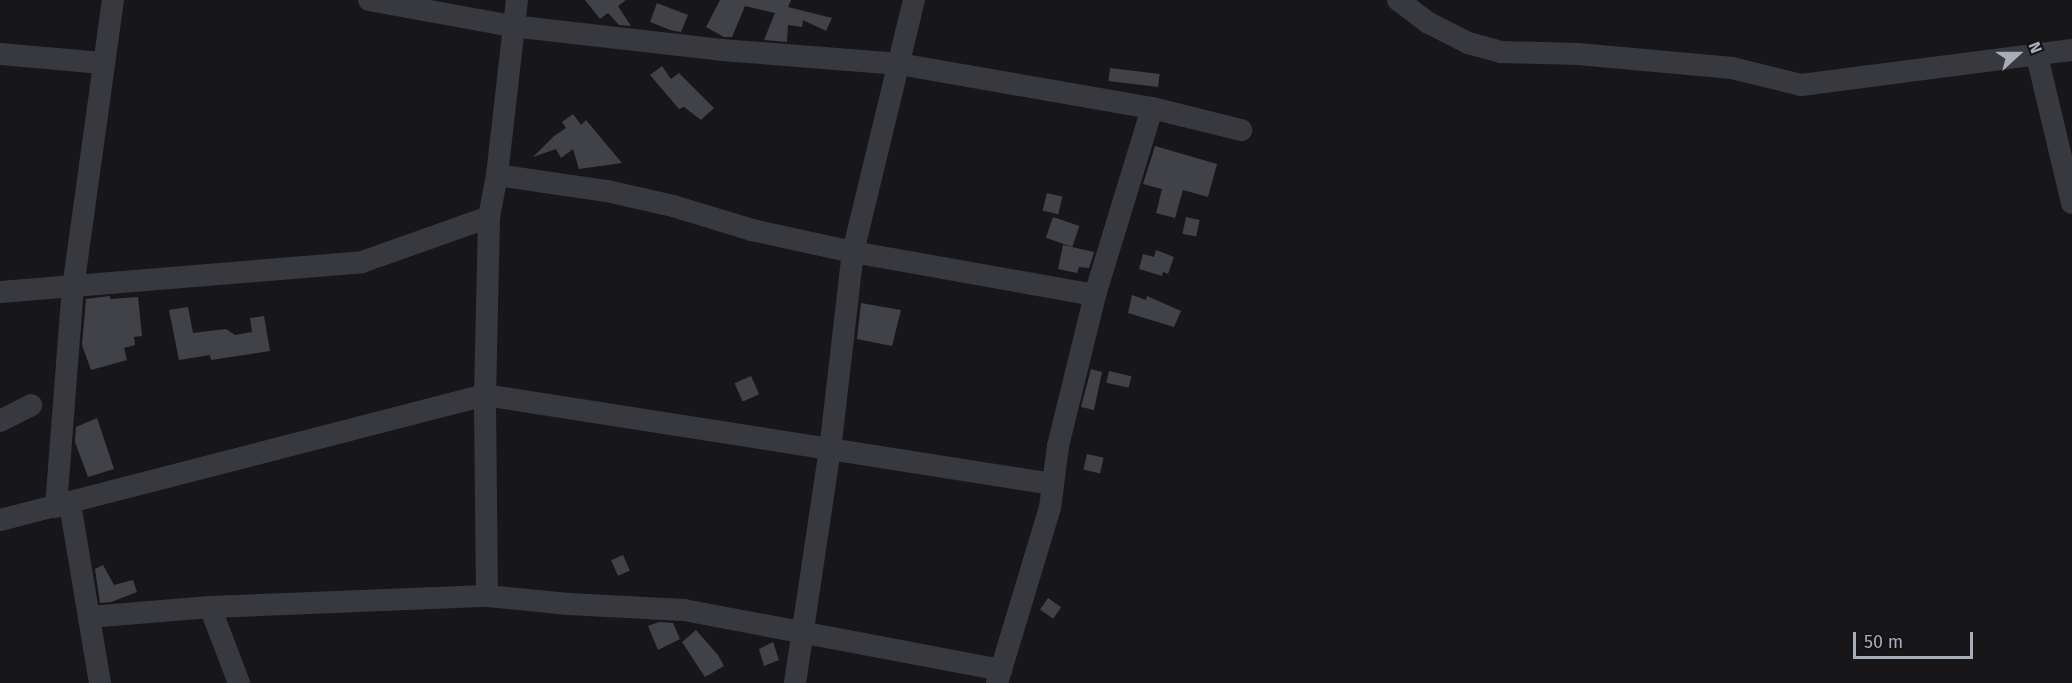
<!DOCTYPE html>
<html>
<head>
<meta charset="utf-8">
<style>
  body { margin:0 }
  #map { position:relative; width:2072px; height:683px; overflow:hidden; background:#171719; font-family:"Fira Sans",sans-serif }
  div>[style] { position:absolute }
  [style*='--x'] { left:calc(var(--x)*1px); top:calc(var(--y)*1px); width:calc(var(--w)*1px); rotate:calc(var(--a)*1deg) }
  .building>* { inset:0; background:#414247; transform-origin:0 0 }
  .minor>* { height:22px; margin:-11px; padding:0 11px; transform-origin:11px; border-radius:11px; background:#38393f }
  span { translate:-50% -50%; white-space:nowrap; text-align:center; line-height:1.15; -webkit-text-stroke:4.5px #121215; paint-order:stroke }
  .north { position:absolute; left:1988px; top:24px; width:60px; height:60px; -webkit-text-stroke:4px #121215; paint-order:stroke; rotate:69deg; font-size:16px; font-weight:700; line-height:24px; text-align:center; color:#a8adba }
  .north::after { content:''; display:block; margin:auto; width:21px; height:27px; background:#a8adba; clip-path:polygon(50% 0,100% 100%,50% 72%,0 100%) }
  .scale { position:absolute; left:1853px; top:632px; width:120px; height:27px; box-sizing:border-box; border:3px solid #a8adba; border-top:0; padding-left:8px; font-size:18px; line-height:21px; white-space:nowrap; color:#a8adba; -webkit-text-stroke:4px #121215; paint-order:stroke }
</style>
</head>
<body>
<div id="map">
  <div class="building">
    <div style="clip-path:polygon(585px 0,626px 0,618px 6px,631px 26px,619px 25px,608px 13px,600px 19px)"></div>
    <div style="clip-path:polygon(720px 0,791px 0,788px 7px,832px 18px,826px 31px,803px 20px,802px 27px,788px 25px,787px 42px,764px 40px,775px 13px,745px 6px,732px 37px,724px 37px,706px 27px)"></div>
    <div style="clip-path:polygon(657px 3px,688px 15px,681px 32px,670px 30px,650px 22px)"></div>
    <div style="clip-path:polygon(662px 66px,671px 79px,679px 73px,714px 108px,701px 120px,684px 107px,679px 109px,650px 75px)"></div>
    <div style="left:1110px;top:68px;width:50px;height:13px;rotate:7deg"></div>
    <div style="clip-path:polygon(573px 114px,581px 125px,586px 120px,622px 163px,579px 169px,573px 149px,561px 158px,556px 149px,533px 157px,554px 136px,566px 128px,562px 122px)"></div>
    <div style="clip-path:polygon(1155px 146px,1217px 164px,1208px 197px,1183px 190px,1175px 218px,1156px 213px,1162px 189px,1143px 184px)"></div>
    <div style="left:1047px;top:193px;width:16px;height:18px;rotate:14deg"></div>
    <div style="left:1053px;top:217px;width:28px;height:22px;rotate:19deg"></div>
    <div style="left:1186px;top:217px;width:14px;height:17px;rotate:12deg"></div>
    <div style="clip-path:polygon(1063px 245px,1094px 252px,1089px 268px,1079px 267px,1077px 273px,1058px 269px)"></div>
    <div style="clip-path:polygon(1156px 250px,1174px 257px,1168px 274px,1163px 272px,1162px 276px,1139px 269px,1143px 254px,1154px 257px)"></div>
    <div style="clip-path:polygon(1132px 295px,1146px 300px,1147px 296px,1181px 311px,1174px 327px,1128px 313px)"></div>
    <div style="clip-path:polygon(110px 296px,110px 299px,138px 297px,142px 336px,134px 337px,135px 345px,124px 348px,127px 360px,91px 370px,82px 345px,86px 299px)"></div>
    <div style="clip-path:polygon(861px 303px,901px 310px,892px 346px,857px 339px)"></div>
    <div style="clip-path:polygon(188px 307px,193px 333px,226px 329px,235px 335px,252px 332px,250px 318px,264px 316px,270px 351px,211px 360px,210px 355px,179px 360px,169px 310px)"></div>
    <div style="clip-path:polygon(1091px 369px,1102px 372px,1094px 410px,1081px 407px)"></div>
    <div style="left:1109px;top:371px;width:23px;height:12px;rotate:13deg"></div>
    <div style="left:751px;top:376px;width:20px;height:18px;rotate:66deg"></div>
    <div style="clip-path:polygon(97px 418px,114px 469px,88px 477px,75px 442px,76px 427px)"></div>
    <div style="left:1087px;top:454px;width:17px;height:16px;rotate:13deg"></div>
    <div style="left:623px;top:555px;width:17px;height:13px;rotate:66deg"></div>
    <div style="clip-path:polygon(103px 565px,114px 585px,133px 580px,137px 592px,111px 602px,100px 603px,95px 569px)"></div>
    <div style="left:1048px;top:598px;width:16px;height:14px;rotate:35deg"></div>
    <div style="clip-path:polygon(659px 622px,673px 623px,680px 639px,658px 650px,648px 626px)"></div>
    <div style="clip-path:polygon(696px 630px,718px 655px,724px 666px,705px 677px,682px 642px)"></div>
    <div style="clip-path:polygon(773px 642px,779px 660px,764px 666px,759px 649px)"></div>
  </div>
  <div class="minor">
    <div style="--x:369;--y:0;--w:145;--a:10.3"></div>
    <div style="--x:512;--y:26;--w:211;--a:6.5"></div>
    <div style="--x:722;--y:50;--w:178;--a:4.5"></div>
    <div style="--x:899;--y:64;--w:257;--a:9.9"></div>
    <div style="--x:1152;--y:108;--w:92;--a:13.9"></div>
    <div style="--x:1398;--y:0;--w:39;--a:37"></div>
    <div style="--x:1429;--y:23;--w:44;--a:27.1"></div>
    <div style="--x:1468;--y:43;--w:34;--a:15"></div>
    <div style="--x:1501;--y:52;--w:77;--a:1.5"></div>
    <div style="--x:1578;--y:54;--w:155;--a:5.2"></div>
    <div style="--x:1732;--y:68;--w:71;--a:13.8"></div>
    <div style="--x:1801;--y:85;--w:273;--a:-7.4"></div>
    <div style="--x:0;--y:54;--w:103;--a:5"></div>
    <div style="--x:2037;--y:56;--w:151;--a:76.6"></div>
    <div style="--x:497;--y:175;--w:111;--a:8.3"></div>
    <div style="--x:607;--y:191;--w:68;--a:12.8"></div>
    <div style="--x:673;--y:206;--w:83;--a:16.9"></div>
    <div style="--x:752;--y:230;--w:103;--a:12.3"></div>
    <div style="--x:853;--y:252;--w:246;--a:10.1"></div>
    <div style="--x:0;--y:292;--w:363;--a:-4.7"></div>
    <div style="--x:362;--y:262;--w:135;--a:-19.5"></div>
    <div style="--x:0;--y:421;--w:35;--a:-27"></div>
    <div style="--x:70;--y:504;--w:181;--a:80.5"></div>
    <div style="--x:56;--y:507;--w:220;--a:-85.6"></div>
    <div style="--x:73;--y:288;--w:291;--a:-82.1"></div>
    <div style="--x:0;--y:520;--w:501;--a:-14.45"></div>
    <div style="--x:485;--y:395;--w:575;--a:8.91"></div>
    <div style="--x:487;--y:596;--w:82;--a:5.6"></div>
    <div style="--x:569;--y:604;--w:115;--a:3"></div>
    <div style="--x:684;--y:610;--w:323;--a:10.7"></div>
    <div style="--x:210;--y:607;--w:81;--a:69.1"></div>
    <div style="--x:89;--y:617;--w:121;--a:-4.7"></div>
    <div style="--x:210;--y:607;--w:277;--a:-2.3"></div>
    <div style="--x:487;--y:596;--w:201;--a:-90.6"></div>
    <div style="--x:485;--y:395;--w:178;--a:-88.7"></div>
    <div style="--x:489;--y:217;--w:43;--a:-79.2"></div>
    <div style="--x:497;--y:175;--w:176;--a:-83.5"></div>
    <div style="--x:795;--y:683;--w:236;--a:-81.5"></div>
    <div style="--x:830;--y:450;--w:199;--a:-83.4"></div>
    <div style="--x:853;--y:252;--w:259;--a:-76.4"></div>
    <div style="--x:997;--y:683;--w:183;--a:-73.2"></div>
    <div style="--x:1050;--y:508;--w:63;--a:-82.6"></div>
    <div style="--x:1058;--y:446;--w:155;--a:-76.2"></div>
    <div style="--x:1095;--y:295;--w:195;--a:-73"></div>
  </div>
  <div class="north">N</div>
  <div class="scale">50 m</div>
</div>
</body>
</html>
